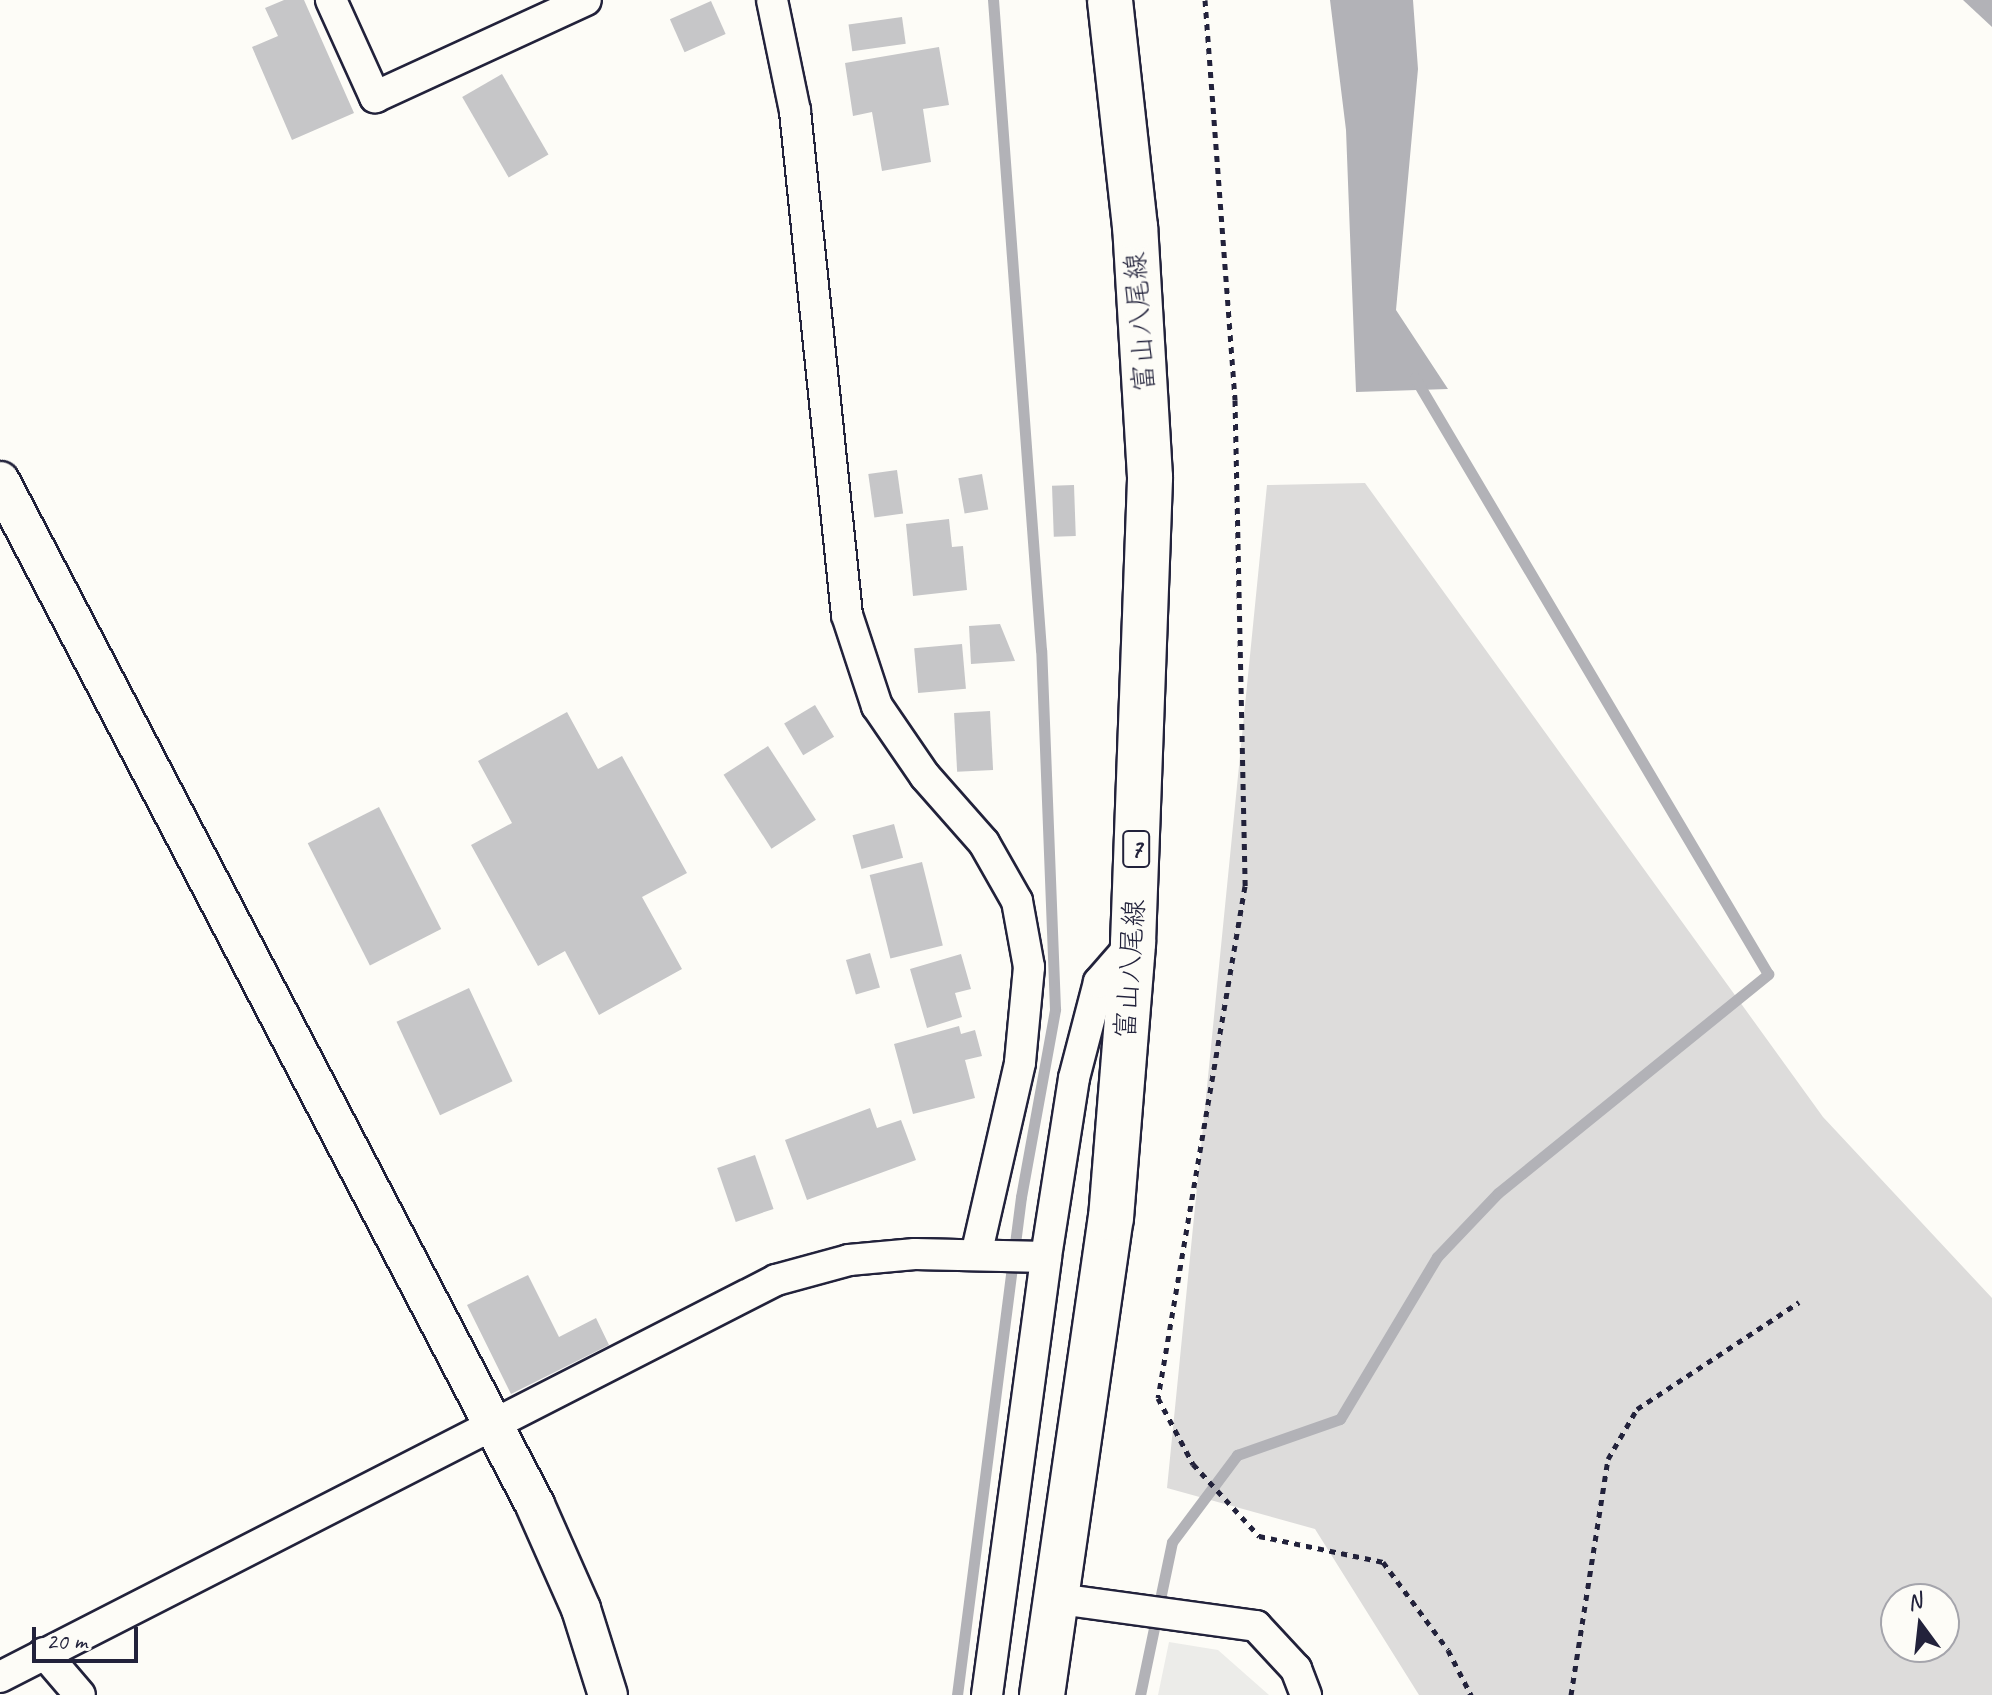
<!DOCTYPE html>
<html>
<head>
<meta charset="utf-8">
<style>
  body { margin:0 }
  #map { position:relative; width:1992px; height:1695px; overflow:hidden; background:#fdfcf7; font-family:Caveat,"Klee One",sans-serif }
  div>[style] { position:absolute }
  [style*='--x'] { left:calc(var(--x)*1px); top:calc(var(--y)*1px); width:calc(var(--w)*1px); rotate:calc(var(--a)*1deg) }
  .built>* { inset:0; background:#ecece9 }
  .green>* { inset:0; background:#dddcdb }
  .water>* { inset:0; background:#b2b2b7 }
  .stream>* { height:11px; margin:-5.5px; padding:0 5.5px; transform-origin:5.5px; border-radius:5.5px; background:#b2b2b7 }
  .building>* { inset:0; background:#c6c6c8; transform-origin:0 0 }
  .path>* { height:5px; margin-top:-2.5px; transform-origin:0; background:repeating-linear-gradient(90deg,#22223b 0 6px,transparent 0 12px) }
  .roads { filter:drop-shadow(2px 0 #22223b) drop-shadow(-2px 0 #22223b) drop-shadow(0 2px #22223b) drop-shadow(0 -2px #22223b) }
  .minor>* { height:30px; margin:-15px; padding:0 15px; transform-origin:15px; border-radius:15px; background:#fdfcf7 }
  .tertiary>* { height:38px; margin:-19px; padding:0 19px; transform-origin:19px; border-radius:19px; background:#fdfcf7 }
  .primary>* { height:44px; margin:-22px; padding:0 22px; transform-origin:22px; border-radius:22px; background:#fdfcf7 }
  span { translate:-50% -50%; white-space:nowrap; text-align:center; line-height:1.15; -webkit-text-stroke:8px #fdfcf7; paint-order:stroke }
  .shield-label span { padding:2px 6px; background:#fdfcf7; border:2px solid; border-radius:6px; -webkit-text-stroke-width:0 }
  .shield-label { font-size:26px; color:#22223b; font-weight:700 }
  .street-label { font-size:28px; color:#22223b }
  .north { position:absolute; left:1880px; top:1583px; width:80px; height:80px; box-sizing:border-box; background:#fdfcf7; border:2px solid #a5a5ac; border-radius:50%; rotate:345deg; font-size:22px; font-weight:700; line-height:32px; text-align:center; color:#22223b }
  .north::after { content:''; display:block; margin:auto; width:28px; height:36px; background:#22223b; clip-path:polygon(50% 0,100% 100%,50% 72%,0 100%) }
  .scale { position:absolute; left:32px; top:1627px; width:106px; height:36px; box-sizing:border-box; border:4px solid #22223b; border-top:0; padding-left:10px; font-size:24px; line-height:28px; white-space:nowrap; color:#22223b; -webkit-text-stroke:6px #fdfcf7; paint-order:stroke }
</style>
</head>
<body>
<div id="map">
  <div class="built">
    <div style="clip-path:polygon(1169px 1642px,1218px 1650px,1269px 1695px,1158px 1695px)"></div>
  </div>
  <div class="green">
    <div style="clip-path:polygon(evenodd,1365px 483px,1823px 1117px,1992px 1298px,1992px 1695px,1419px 1695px,1315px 1529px,1167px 1488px,1267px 485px,1365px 483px,1896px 1599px,1944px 1599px,1944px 1647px,1896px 1647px,1896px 1599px)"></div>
  </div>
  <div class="water">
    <div style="clip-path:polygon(1330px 0,1413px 0,1418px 69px,1396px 310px,1448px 389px,1356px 392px,1346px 130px)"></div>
    <div style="clip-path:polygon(1963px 0,1992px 0,1992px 27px)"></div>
  </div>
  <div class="stream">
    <div style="--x:957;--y:1695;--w:502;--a:-82.68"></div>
    <div style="--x:1021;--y:1197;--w:191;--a:-79.7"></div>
    <div style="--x:1055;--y:1009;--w:359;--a:-92.2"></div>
    <div style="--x:1041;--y:650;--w:652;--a:-94.22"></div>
    <div style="--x:1140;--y:1695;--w:156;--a:-78.2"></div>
    <div style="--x:1172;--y:1542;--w:109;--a:-53.2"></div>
    <div style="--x:1237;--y:1455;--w:109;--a:-19.3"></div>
    <div style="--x:1340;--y:1419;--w:189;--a:-59.1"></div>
    <div style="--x:1437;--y:1257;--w:88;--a:-46.4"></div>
    <div style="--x:1498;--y:1193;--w:348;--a:-39"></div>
    <div style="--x:1768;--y:974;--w:693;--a:-120.64"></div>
  </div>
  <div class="building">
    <div style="clip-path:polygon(284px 0,304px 0,354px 113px,292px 140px,252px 47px,278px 36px,265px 8px)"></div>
    <div style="left:711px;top:1px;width:36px;height:45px;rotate:66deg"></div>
    <div style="left:902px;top:17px;width:27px;height:54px;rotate:82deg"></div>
    <div style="clip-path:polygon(939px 47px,949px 105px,923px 109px,931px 162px,882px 171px,872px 112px,853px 116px,845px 63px)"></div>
    <div style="left:502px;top:74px;width:93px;height:46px;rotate:60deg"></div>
    <div style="left:897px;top:470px;width:44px;height:29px;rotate:82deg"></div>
    <div style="left:982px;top:474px;width:36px;height:24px;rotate:80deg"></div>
    <div style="left:1074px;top:485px;width:51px;height:22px;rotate:88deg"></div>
    <div style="clip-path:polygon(949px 519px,952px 547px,963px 546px,967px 590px,913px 596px,906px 524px)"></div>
    <div style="clip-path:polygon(1000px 624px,1015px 661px,971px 664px,969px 626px)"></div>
    <div style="left:962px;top:644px;width:45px;height:48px;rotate:85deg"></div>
    <div style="left:815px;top:705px;width:37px;height:36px;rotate:59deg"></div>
    <div style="left:990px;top:711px;width:59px;height:36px;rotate:87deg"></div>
    <div style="clip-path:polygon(567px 712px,598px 769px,622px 756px,687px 873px,642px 897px,682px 969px,599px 1015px,565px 951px,538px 966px,471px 845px,512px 823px,478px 761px)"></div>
    <div style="left:768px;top:746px;width:88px;height:53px;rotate:57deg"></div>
    <div style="left:379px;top:807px;width:137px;height:80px;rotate:63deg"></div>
    <div style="left:894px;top:824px;width:35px;height:43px;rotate:75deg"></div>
    <div style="left:922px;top:862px;width:86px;height:54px;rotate:76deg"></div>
    <div style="left:870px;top:953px;width:36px;height:25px;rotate:74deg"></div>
    <div style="clip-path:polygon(961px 954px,971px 989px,955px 993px,962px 1017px,927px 1028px,910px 969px)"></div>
    <div style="left:469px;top:988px;width:103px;height:80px;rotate:65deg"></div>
    <div style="clip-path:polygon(959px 1026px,961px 1034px,975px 1030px,982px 1056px,965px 1060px,975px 1098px,913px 1114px,894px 1044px)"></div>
    <div style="clip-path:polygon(870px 1108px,877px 1128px,901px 1120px,916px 1160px,807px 1200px,785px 1140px)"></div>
    <div style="left:755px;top:1155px;width:57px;height:40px;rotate:71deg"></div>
    <div style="clip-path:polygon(528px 1275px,559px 1337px,596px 1318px,609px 1345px,511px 1394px,467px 1305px)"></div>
  </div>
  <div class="path">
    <div style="--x:1205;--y:0;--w:401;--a:85.7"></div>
    <div style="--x:1235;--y:400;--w:486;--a:88.8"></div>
    <div style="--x:1245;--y:886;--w:519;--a:99.64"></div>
    <div style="--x:1158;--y:1398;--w:75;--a:62.1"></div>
    <div style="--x:1193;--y:1464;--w:98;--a:47.5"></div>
    <div style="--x:1259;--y:1536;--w:127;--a:11.8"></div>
    <div style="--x:1383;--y:1562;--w:109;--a:53.5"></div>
    <div style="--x:1448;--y:1650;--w:51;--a:62.9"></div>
    <div style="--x:1571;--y:1695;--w:239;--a:-81.1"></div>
    <div style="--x:1608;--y:1459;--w:58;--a:-59.9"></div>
    <div style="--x:1637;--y:1409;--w:194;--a:-33.4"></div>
  </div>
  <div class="roads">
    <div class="minor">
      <div style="--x:331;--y:0;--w:107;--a:65.6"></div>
      <div style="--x:375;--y:97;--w:232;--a:-24.7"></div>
      <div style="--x:772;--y:0;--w:113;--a:78.3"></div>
      <div style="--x:795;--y:111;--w:507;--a:84.11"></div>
      <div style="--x:847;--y:615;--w:96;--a:71.8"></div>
      <div style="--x:877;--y:706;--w:85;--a:55.6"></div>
      <div style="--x:925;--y:776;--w:89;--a:48.6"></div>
      <div style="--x:984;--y:843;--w:67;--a:60.4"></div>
      <div style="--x:1017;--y:901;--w:67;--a:79.7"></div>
      <div style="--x:1029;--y:967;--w:96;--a:95.4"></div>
      <div style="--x:1020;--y:1063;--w:197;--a:102.9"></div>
      <div style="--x:1059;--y:1599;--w:199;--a:7.8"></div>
      <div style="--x:1256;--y:1626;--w:59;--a:47.1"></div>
      <div style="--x:1296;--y:1669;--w:28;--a:69"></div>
      <div style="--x:44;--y:1653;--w:55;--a:49.4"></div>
      <div style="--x:0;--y:1677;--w:872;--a:-27.09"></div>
      <div style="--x:776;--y:1280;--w:76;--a:-15.3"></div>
      <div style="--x:849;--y:1260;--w:66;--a:-5.2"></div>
      <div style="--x:915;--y:1254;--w:131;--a:1.3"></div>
      <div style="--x:1046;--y:1257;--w:181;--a:-81.1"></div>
      <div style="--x:1074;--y:1078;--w:99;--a:-75.4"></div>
      <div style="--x:1099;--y:982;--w:52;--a:-48.9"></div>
      <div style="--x:987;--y:1695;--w:442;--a:-82.3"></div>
    </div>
    <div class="tertiary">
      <div style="--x:0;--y:481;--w:1155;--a:62.41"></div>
      <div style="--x:535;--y:1505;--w:114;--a:66.1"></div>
      <div style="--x:581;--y:1609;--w:90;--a:72.6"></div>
    </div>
    <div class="primary">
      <div style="--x:1042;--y:1695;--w:482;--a:-81.8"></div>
      <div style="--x:1111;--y:1218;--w:276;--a:-85.4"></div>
      <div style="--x:1133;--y:943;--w:466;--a:-87.9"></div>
      <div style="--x:1150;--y:477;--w:250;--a:-93.4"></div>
      <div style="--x:1135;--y:227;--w:228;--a:-96.3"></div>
    </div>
  </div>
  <div class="shield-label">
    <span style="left:1136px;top:849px">7</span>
  </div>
  <div class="street-label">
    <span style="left:1140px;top:322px;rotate:-94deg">富山八尾線</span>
    <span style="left:1130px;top:969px;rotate:-86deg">富山八尾線</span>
  </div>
  <div class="north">N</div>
  <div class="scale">20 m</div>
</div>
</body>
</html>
